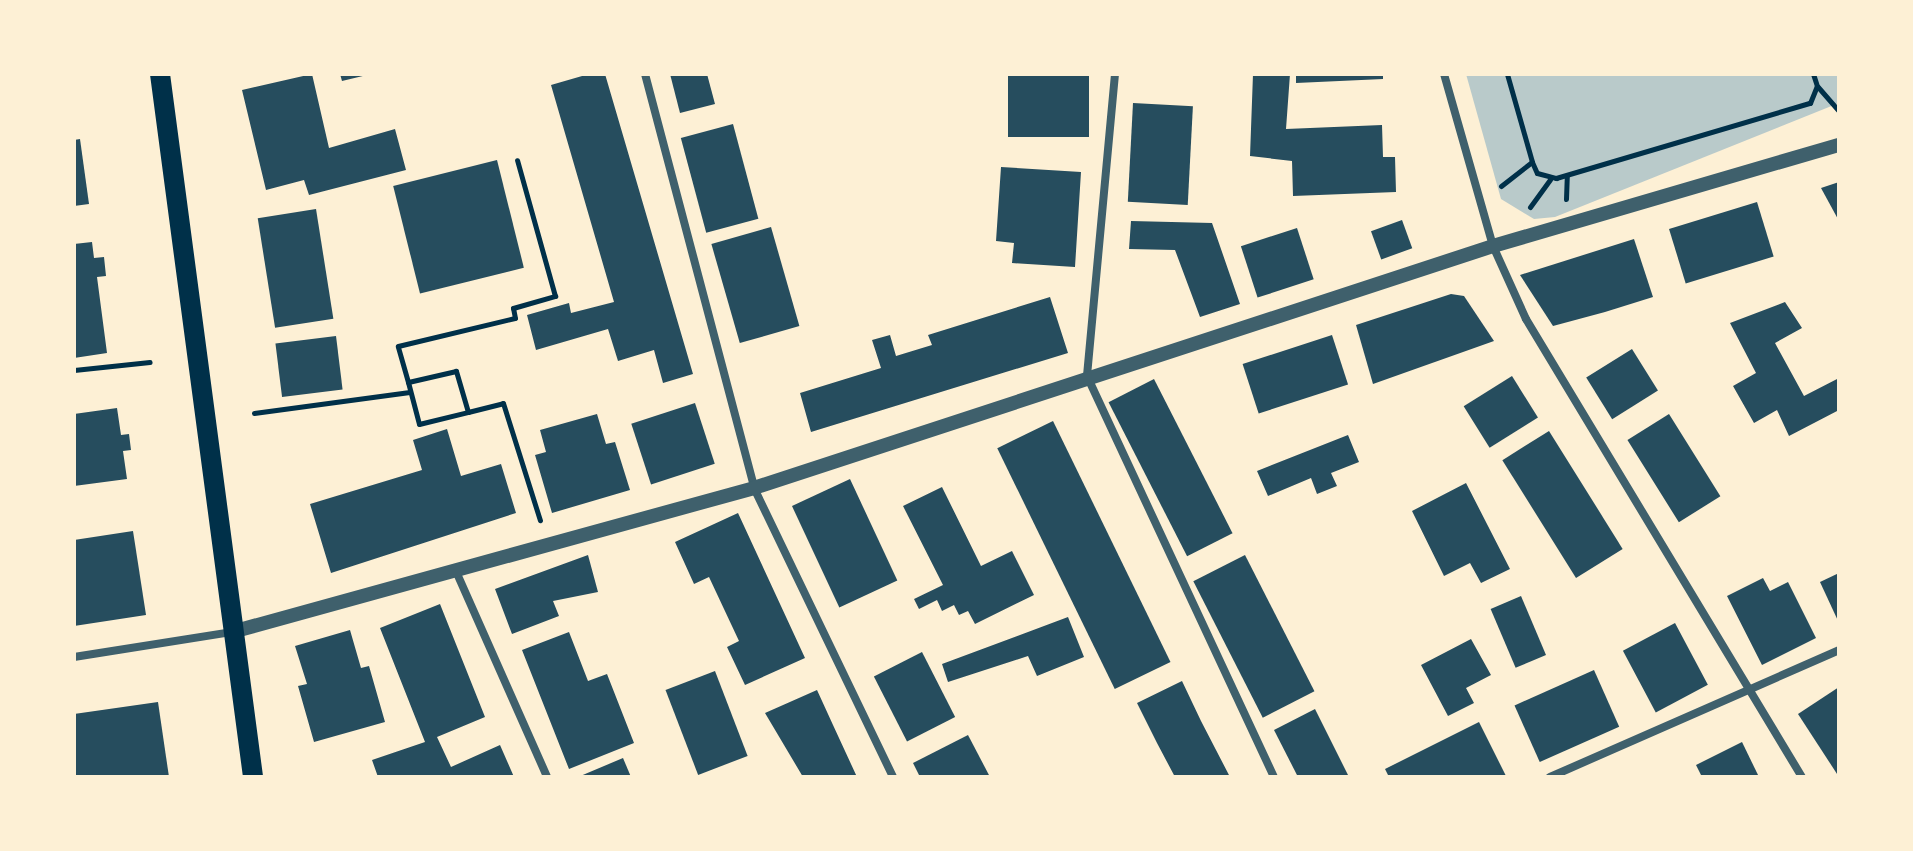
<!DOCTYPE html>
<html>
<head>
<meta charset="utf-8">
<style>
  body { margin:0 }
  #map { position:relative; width:1913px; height:851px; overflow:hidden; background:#fdf0d5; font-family:"Fira Sans",sans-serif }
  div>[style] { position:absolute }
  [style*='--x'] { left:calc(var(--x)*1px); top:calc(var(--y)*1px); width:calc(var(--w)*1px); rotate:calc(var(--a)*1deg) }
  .green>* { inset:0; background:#b9caca }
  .building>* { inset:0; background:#264d5e; transform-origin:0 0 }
  .path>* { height:5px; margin:-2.5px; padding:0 2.5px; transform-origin:2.5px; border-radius:2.5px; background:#003049 }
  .minor>* { height:8px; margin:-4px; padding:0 4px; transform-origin:4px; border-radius:4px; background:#3f606c }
  .tertiary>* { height:14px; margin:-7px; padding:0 7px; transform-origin:7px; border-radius:7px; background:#3f606c }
  .primary>* { height:20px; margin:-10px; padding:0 10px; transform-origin:10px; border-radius:10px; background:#003049 }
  span { translate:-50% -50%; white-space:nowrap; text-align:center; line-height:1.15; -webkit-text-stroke:8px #fdf0d5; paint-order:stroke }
  .frame { position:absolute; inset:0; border:76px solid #fdf0d5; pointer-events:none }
</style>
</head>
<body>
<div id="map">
  <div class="green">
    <div style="clip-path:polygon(1466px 74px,1839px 74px,1839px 103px,1555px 217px,1534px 219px,1501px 199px)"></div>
  </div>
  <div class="building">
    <div style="clip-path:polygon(312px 74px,329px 148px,395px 129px,406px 170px,309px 195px,304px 180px,266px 190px,242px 90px)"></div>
    <div style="clip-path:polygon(340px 74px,367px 74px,367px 75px,342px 81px)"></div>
    <div style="clip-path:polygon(589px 74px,605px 74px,693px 374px,663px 383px,654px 350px,618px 361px,608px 329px,536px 350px,527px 315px,569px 303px,571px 313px,614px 302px,551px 85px)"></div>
    <div style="clip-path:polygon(670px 74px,707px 74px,715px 104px,680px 113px)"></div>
    <div style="left:1008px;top:74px;width:81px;height:63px"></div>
    <div style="clip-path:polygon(1253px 74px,1290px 74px,1286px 129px,1382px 125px,1383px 157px,1395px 157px,1396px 192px,1293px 196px,1292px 161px,1250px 156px)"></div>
    <div style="clip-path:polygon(1296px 74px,1383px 74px,1383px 79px,1296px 83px)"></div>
    <div style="left:1133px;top:103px;width:60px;height:99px;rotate:3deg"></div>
    <div style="left:733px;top:124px;width:98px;height:54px;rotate:75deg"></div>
    <div style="clip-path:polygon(80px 139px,89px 204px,74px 206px,74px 140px)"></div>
    <div style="left:497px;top:160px;width:111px;height:107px;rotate:76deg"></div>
    <div style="clip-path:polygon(1001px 167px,1081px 172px,1075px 267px,1012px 263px,1014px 243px,996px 241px)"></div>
    <div style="clip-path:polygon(1839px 182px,1839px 221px,1821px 188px)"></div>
    <div style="left:1757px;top:202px;width:57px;height:92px;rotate:73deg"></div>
    <div style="left:316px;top:209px;width:111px;height:59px;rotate:81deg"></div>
    <div style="left:1402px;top:220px;width:30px;height:33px;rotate:70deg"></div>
    <div style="clip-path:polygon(1131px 221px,1212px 223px,1240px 304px,1200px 317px,1175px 250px,1129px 249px)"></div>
    <div style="left:771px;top:227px;width:103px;height:62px;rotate:74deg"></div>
    <div style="left:1297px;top:228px;width:54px;height:59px;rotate:72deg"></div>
    <div style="clip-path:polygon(1634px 239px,1653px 297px,1605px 312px,1553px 326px,1520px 275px)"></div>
    <div style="clip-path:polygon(92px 242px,94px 258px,104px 257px,106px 276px,97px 277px,107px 353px,74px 358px,74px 244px)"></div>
    <div style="clip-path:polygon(1451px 294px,1464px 296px,1494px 341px,1373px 384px,1356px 325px)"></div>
    <div style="clip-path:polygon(1050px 297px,1068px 353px,811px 432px,800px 393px,881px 368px,872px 340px,890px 335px,896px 356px,932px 345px,928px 335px)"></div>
    <div style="clip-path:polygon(1785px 302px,1802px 328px,1775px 343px,1804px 396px,1839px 378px,1839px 410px,1789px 436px,1777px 410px,1754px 423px,1733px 386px,1756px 373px,1730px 323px)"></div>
    <div style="left:1332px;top:335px;width:52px;height:94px;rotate:72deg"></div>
    <div style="left:336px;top:336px;width:54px;height:61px;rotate:83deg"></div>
    <div style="left:1632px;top:349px;width:49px;height:54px;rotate:58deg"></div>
    <div style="left:1512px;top:376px;width:49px;height:57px;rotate:58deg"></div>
    <div style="left:1154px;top:379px;width:173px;height:51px;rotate:63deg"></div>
    <div style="left:695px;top:403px;width:64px;height:67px;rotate:72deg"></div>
    <div style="clip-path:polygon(117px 408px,121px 435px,129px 434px,131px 450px,123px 451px,127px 479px,74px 486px,74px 414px)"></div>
    <div style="clip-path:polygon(597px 414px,606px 444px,615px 442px,630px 490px,552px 513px,535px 455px,546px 452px,540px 430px)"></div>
    <div style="left:1669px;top:414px;width:97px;height:49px;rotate:58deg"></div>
    <div style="left:1053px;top:421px;width:268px;height:62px;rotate:64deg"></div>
    <div style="clip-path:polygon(447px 429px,461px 476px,501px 464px,516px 513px,331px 573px,310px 504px,422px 470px,413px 440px)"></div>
    <div style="left:1549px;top:431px;width:139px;height:55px;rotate:58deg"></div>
    <div style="clip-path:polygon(1348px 435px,1359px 462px,1331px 473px,1337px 486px,1317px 494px,1311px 478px,1268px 496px,1257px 471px)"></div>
    <div style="left:850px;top:479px;width:112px;height:64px;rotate:65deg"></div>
    <div style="clip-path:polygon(1466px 483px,1510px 569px,1481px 583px,1470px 563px,1444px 576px,1412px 511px)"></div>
    <div style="clip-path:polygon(942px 487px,981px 566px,1012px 551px,1034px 595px,975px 624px,968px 611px,959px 615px,954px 605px,942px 611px,937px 600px,919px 609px,914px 599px,943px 585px,903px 506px)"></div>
    <div style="clip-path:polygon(738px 513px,805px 658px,745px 685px,727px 647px,739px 641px,709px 577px,694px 584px,675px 542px)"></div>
    <div style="clip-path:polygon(133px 531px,146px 615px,74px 626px,74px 540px)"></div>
    <div style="clip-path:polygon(588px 555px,598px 592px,553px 601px,559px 616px,512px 634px,495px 589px)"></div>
    <div style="left:1245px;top:555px;width:153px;height:58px;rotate:63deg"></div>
    <div style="clip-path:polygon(1839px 573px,1839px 623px,1820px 582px)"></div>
    <div style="clip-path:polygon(1763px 578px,1770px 591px,1788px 582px,1816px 638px,1762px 665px,1727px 596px)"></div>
    <div style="left:1521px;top:596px;width:64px;height:33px;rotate:67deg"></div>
    <div style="clip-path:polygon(440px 604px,485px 717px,437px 737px,451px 767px,500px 745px,514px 777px,378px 777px,372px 760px,425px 742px,380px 628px)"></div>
    <div style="clip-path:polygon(1068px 617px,1084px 657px,1037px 676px,1028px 656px,948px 682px,942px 664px)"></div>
    <div style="left:1675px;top:623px;width:70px;height:59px;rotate:62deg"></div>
    <div style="clip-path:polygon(350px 630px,361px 668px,369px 666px,385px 722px,314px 742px,298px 686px,307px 684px,295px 646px)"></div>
    <div style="clip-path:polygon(569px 632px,588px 681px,607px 674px,634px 743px,569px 769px,522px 650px)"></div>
    <div style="clip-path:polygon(1471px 639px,1491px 675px,1466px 688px,1474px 703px,1448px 716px,1421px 665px)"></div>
    <div style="left:922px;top:652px;width:73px;height:54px;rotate:63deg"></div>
    <div style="left:1594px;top:670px;width:62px;height:87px;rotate:66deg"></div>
    <div style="left:715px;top:671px;width:91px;height:53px;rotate:69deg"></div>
    <div style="clip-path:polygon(1182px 681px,1201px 721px,1230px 777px,1175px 777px,1157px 743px,1137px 703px)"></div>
    <div style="clip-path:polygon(1839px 687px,1839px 777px,1798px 714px)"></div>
    <div style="clip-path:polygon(817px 690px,833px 725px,857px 777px,803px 777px,765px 713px)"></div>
    <div style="clip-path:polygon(158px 702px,169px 777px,74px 777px,74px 714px)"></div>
    <div style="clip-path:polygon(1315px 709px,1349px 777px,1298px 777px,1274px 730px)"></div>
    <div style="clip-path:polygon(1479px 722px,1506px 776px,1389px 777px,1385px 769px)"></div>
    <div style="clip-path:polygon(968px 735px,990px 777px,920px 777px,913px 763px)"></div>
    <div style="clip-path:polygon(1742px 742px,1759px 777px,1702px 777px,1696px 765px)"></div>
    <div style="clip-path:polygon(623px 758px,631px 777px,578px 777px)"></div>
  </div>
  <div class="path">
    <div style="--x:1507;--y:74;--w:91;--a:74.1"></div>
    <div style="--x:1532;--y:162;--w:12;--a:66"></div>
    <div style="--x:1537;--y:173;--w:20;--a:15"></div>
    <div style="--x:1556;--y:178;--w:265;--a:-16.5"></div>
    <div style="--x:1810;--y:103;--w:18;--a:-68"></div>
    <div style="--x:1817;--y:86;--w:13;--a:-108"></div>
    <div style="--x:1818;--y:87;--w:32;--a:49"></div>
    <div style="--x:1501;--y:186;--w:39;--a:-38"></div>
    <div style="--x:1566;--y:199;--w:23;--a:-88"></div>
    <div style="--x:1530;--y:207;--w:34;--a:-54"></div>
    <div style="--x:74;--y:370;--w:76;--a:-6"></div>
    <div style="--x:408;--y:382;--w:37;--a:-106"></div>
    <div style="--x:398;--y:346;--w:120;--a:-13.5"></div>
    <div style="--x:515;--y:318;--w:10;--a:-101"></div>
    <div style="--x:513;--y:308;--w:44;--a:-15.9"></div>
    <div style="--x:555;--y:296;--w:141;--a:-105.6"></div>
    <div style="--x:468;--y:412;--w:43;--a:-106.3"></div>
    <div style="--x:456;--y:371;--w:49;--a:167.1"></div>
    <div style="--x:408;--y:382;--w:43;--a:75.3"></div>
    <div style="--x:419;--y:424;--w:50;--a:-13.8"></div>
    <div style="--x:468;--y:412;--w:36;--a:-14"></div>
    <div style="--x:503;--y:403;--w:123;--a:72.5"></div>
    <div style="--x:254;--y:413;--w:157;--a:-7.7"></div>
  </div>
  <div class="minor">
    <div style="--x:645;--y:74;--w:428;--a:75.2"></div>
    <div style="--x:754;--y:488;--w:321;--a:64.3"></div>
    <div style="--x:1115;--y:74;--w:303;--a:95.3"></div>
    <div style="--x:1087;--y:376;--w:442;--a:65"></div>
    <div style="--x:1444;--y:74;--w:179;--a:74.1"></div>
    <div style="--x:1493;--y:246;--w:80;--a:65.7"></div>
    <div style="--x:1526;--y:319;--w:535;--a:58.93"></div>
    <div style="--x:455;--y:569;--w:227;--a:66.1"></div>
    <div style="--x:74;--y:657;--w:159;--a:-9"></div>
    <div style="--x:1550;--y:777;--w:316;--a:-23.7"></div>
  </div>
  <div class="tertiary">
    <div style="--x:232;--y:632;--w:541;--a:-15.42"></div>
    <div style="--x:754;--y:488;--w:778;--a:-18.13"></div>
    <div style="--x:1493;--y:246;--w:360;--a:-16.3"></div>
  </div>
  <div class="primary">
    <div style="--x:160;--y:74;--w:709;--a:82.46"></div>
  </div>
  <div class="frame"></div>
</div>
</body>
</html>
